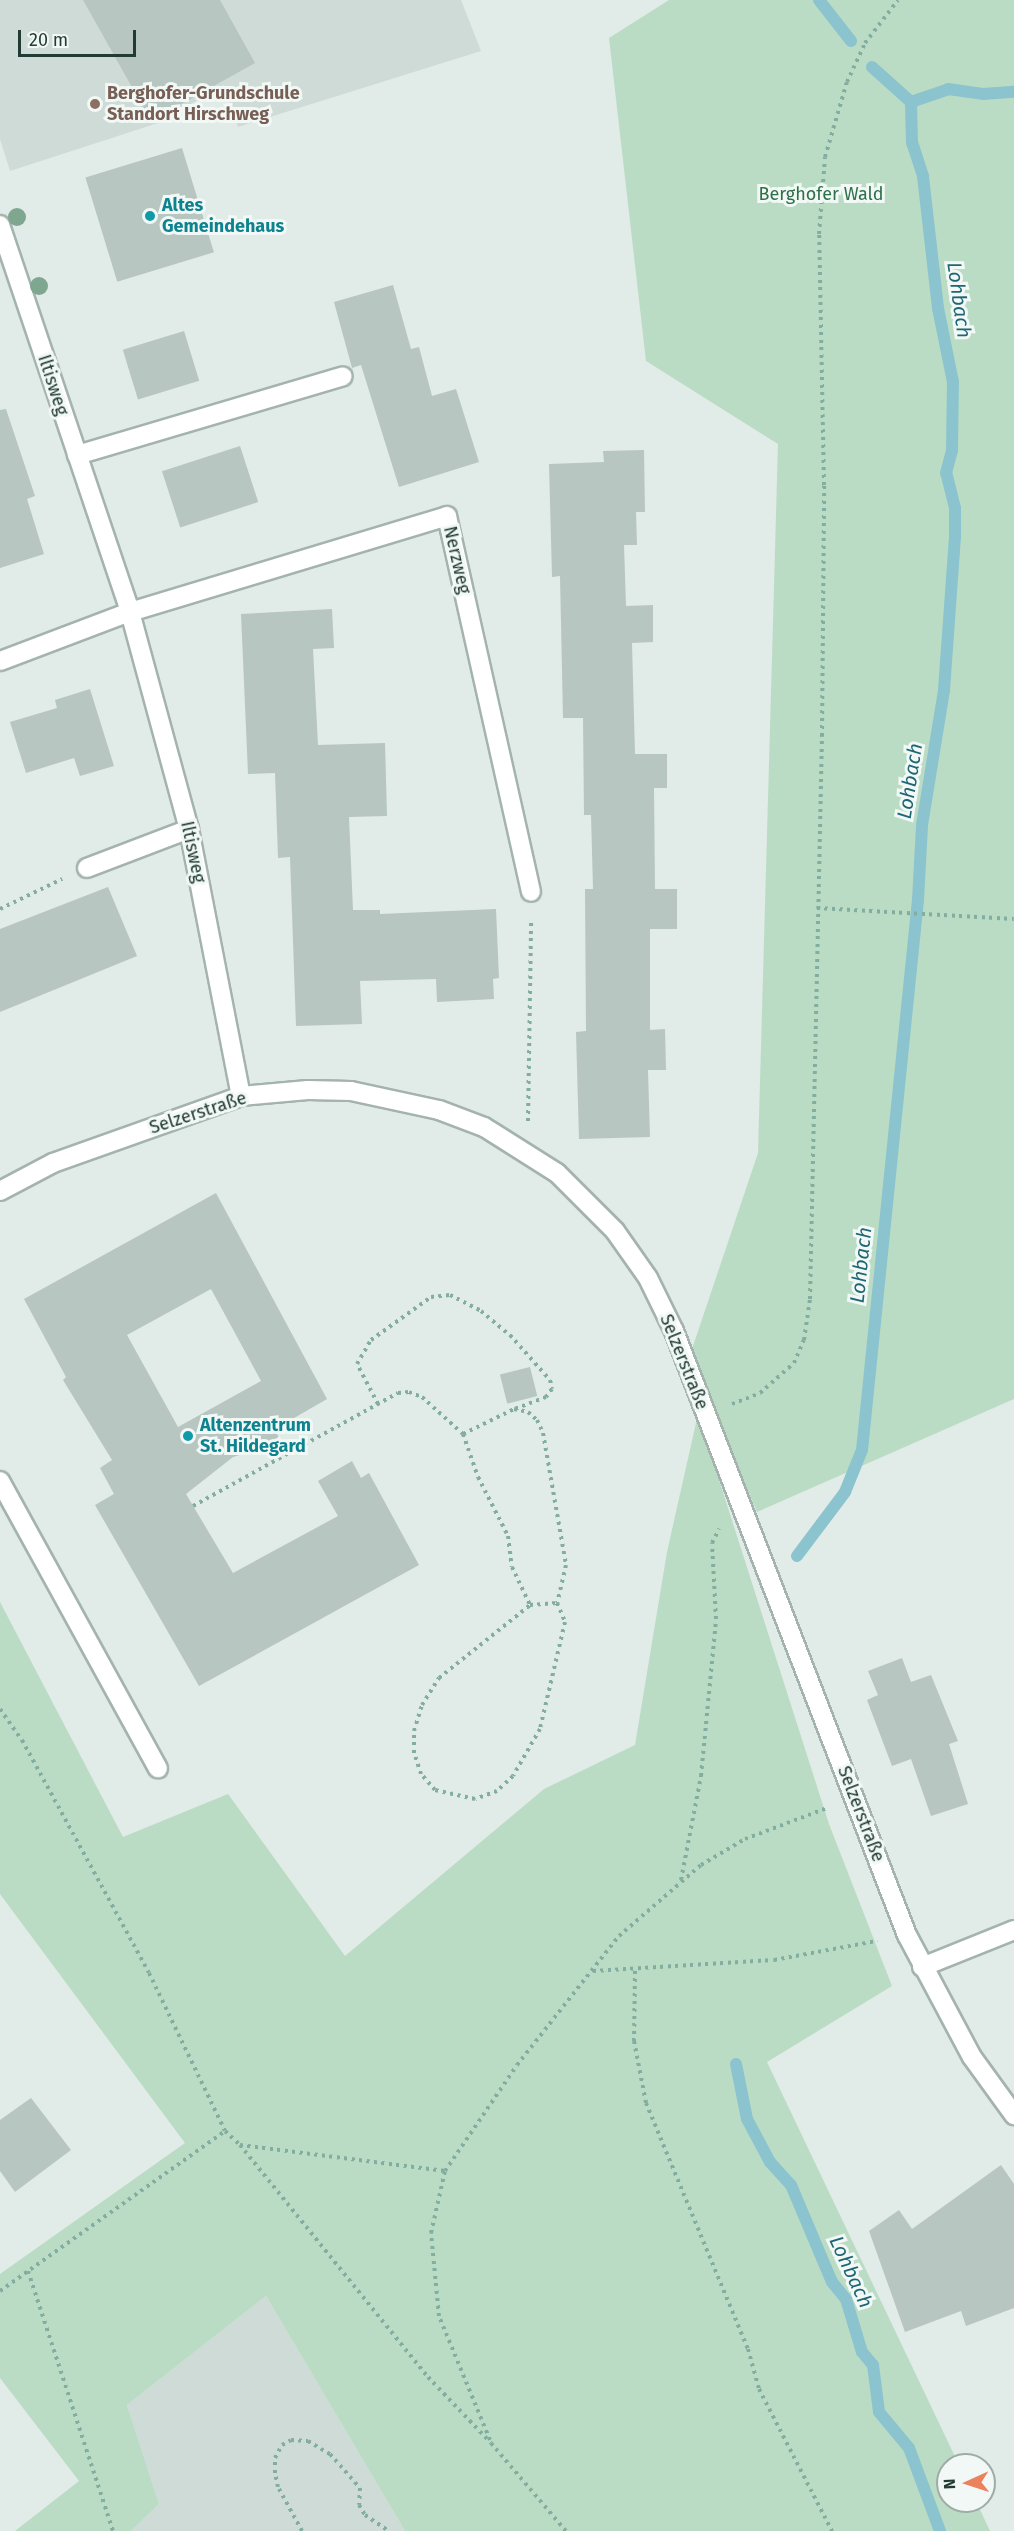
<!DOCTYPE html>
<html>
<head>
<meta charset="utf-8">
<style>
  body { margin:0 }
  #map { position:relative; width:1014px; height:2531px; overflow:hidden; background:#e1ebe7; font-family:"Fira Sans",sans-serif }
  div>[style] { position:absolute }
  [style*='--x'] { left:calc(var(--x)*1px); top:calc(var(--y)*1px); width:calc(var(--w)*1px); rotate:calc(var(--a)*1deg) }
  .built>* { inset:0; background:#cfdbd6 }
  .green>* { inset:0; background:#bbdcc4 }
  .stream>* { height:12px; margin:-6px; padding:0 6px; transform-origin:6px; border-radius:6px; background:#8bc4ce }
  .building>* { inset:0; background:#b7c6c0; transform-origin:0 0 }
  .path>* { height:4px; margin-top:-2px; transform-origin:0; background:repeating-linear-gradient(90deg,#83ada0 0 3px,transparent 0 7.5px) }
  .roads { filter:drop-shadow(2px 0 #a4b3ae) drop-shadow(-2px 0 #a4b3ae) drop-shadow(0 2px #a4b3ae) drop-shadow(0 -2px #a4b3ae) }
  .minor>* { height:18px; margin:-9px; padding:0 9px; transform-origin:9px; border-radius:9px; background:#fff }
  .trees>* { width:18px; height:18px; margin:-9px; border-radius:50%; background:#7fa790 }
  .dots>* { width:16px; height:16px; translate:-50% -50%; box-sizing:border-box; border:3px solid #f1f8f5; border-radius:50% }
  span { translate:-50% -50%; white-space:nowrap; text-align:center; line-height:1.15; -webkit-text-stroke:6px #f1f8f5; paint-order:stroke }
  .education-label { font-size:18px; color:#785e54; font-weight:700 }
  .left { translate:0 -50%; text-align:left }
  .park-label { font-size:18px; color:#2e7048 }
  .culture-label { font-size:18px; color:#0d838f; font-weight:700 }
  .street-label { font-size:18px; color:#223b34 }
  .water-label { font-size:20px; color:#1f6675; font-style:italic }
  .north { position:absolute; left:936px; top:2453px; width:60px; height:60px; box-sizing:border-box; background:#f1f8f5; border:2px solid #9eaca8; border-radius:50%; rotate:267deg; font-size:16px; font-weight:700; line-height:24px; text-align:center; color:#223b34 }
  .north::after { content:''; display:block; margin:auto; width:21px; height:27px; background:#ec815e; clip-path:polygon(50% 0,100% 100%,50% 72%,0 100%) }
  .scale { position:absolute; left:18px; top:30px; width:118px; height:27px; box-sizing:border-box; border:3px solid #223b34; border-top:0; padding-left:8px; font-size:18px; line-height:21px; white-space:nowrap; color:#223b34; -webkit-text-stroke:4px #f1f8f5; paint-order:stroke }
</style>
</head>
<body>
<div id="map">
  <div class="built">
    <div style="clip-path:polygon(0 0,461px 0,481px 51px,238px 127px,224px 85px,158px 123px,10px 171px,0 139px)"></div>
    <div style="clip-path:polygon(266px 2296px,405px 2531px,131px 2531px,159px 2504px,127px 2405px)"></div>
  </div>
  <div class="green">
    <div style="clip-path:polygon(669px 0,1014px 0,1014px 1399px,757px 1512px,690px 1355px,758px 1153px,778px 444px,646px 361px,609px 38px)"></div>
    <div style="clip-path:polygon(698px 1414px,829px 1824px,892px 1986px,767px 2062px,959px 2465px,948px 2465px,948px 2501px,976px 2501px,990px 2531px,405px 2531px,266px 2296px,127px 2405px,159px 2504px,131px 2531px,15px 2531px,79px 2481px,0 2378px,0 2274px,185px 2143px,0 1894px,0 1602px,123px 1837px,228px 1794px,345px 1956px,544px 1789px,635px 1745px,667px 1552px)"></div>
  </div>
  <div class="stream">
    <div style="--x:819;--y:0;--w:52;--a:52"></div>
    <div style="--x:872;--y:67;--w:52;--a:41.9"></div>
    <div style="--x:797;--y:1556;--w:80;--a:-53.1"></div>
    <div style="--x:845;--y:1492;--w:45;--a:-68"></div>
    <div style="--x:862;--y:1450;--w:553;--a:-84.19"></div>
    <div style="--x:918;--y:900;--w:75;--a:-86.9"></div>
    <div style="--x:922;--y:825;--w:137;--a:-80.7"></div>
    <div style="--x:944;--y:690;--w:153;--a:-85.9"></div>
    <div style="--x:955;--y:537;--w:29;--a:-90"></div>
    <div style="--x:955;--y:508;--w:36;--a:-104"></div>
    <div style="--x:946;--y:473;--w:24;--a:-75"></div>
    <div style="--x:952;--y:450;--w:68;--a:-89.2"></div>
    <div style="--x:953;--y:382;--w:76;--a:-101.5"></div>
    <div style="--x:938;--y:308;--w:133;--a:-96.5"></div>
    <div style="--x:923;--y:176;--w:35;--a:-108"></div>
    <div style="--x:912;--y:143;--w:41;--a:-91.4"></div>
    <div style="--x:911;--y:102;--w:39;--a:-19"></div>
    <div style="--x:948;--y:89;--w:35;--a:8"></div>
    <div style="--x:983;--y:94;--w:31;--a:-4"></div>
    <div style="--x:736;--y:2064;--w:56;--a:78.7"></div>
    <div style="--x:747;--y:2119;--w:49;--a:61.9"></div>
    <div style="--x:770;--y:2162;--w:31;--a:48"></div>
    <div style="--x:791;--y:2185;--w:105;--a:67.1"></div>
    <div style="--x:832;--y:2282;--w:22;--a:51"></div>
    <div style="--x:846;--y:2299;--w:55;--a:73.2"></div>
    <div style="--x:862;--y:2352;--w:17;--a:50"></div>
    <div style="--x:873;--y:2365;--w:47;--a:82.7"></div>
    <div style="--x:879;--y:2412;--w:47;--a:50.2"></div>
    <div style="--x:909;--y:2448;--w:89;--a:69.5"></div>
  </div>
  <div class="building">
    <div style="clip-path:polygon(83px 0,220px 0,255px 63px,151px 121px)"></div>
    <div style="left:182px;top:148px;width:109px;height:101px;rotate:73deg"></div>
    <div style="clip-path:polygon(393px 285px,411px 349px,419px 347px,432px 396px,456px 389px,479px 462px,399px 487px,361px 365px,352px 368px,334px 302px)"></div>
    <div style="left:184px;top:331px;width:52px;height:64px;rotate:73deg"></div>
    <div style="clip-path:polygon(6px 409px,35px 496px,27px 499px,44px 554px,0 568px,0 410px)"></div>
    <div style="left:240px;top:446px;width:59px;height:82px;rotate:72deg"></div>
    <div style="clip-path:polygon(644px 450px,645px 512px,636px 512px,637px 545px,624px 545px,626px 606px,653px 605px,653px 642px,632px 643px,635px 754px,667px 754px,667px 788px,654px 788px,655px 889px,677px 889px,677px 929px,650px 929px,650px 1030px,665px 1029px,666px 1070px,648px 1070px,650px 1137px,579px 1139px,576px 1032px,586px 1031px,585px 889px,593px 889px,591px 815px,584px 815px,583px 718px,563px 718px,560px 576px,552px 577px,549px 464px,604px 462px,603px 451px)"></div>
    <div style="clip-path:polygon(332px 609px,334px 648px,313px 649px,318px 745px,385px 743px,387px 816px,349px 817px,353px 910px,380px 910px,380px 914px,496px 909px,499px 978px,493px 979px,494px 999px,437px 1002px,436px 979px,360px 981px,362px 1024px,296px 1026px,290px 857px,278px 858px,275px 773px,248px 774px,241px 614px)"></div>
    <div style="clip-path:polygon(90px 689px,114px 766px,80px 776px,74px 758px,26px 773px,10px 722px,57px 708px,55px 700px)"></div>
    <div style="clip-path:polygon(108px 887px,137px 956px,0 1012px,0 929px)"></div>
    <div style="clip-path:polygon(evenodd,216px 1193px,327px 1399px,275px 1429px,281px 1443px,233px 1457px,186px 1494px,233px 1573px,338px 1516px,318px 1481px,352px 1461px,361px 1478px,369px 1473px,419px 1565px,199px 1686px,95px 1505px,114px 1494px,100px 1468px,112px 1460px,63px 1380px,66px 1377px,24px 1299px,216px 1193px,211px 1289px,261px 1381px,178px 1427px,127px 1335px,211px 1289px)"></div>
    <div style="left:530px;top:1367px;width:30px;height:31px;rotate:76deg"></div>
    <div style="clip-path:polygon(902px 1658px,911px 1682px,931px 1675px,958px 1741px,949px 1744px,968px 1804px,931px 1816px,911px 1759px,892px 1766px,867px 1700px,878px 1695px,868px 1671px)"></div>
    <div style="clip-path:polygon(31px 2098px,71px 2150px,15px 2192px,0 2171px,0 2120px)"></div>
    <div style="clip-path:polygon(1001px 2165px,1014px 2184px,1014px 2308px,966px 2326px,961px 2311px,905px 2332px,869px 2231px,899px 2210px,912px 2229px)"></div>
  </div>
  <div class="path">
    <div style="--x:817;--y:908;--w:197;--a:3.2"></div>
    <div style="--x:0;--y:909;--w:69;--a:-25.8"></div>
    <div style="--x:528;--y:1121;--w:199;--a:-89.1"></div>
    <div style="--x:378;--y:1404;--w:45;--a:-117.7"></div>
    <div style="--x:357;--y:1364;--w:28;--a:-60"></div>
    <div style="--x:371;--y:1340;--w:74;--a:-35.6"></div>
    <div style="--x:431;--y:1297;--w:19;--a:-6"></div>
    <div style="--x:450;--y:1295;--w:35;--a:27"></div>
    <div style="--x:481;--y:1311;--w:38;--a:40"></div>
    <div style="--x:510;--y:1335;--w:60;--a:48.4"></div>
    <div style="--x:550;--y:1380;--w:9;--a:77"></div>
    <div style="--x:552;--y:1389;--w:10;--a:127"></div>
    <div style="--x:546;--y:1397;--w:34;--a:159"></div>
    <div style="--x:732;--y:1404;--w:30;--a:-21"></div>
    <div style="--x:760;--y:1393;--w:45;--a:-41.4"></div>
    <div style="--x:794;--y:1363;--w:25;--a:-67"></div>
    <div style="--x:804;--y:1340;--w:41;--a:-81.7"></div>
    <div style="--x:810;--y:1299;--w:563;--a:-88.78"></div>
    <div style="--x:822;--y:736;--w:251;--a:-89.5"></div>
    <div style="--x:824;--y:485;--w:251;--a:-91.1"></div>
    <div style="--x:819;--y:234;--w:77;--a:-85.5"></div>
    <div style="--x:825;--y:157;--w:78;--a:-73.7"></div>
    <div style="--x:847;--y:82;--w:43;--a:-65.2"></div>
    <div style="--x:865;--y:43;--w:54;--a:-52.5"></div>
    <div style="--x:463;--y:1434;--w:57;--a:-26.1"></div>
    <div style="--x:514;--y:1409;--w:14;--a:12"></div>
    <div style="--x:528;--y:1412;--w:12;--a:42"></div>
    <div style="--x:537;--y:1420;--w:14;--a:65"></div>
    <div style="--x:543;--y:1433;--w:134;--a:80.1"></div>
    <div style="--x:566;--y:1565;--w:39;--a:103"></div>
    <div style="--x:557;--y:1603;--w:21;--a:67"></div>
    <div style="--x:565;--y:1622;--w:110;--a:103.2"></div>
    <div style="--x:540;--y:1729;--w:54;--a:119.9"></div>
    <div style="--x:513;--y:1776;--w:22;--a:137"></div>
    <div style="--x:497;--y:1791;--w:23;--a:160"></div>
    <div style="--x:475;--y:1799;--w:41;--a:-167.3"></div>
    <div style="--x:435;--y:1790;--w:21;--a:-131"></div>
    <div style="--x:421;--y:1774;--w:22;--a:-108"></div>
    <div style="--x:414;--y:1753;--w:22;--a:-90"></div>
    <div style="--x:414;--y:1731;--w:27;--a:-73"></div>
    <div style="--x:422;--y:1705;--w:32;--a:-58"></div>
    <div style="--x:439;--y:1678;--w:117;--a:-38.7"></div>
    <div style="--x:530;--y:1605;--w:27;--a:-4"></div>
    <div style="--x:193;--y:1506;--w:234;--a:-28.9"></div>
    <div style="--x:398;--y:1393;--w:11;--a:-5"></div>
    <div style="--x:409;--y:1392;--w:14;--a:21"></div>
    <div style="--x:422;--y:1397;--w:55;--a:42.1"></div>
    <div style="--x:463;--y:1434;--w:46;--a:70.8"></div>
    <div style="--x:478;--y:1477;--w:66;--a:63"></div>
    <div style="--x:508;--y:1536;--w:31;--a:83"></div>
    <div style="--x:512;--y:1567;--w:42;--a:64.7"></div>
    <div style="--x:0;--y:1709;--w:38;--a:55"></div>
    <div style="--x:22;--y:1740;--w:265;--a:61.4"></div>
    <div style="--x:149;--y:1973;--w:175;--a:64.3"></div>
    <div style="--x:225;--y:2131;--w:21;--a:43"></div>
    <div style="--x:240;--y:2145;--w:299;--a:51"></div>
    <div style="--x:428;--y:2377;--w:91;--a:46.3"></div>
    <div style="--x:491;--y:2443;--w:116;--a:49.6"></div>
    <div style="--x:681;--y:1880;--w:106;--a:-79.1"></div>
    <div style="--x:701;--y:1776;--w:158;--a:-84.5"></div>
    <div style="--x:716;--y:1619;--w:76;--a:-93"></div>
    <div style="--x:712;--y:1543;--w:16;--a:-63"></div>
    <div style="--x:593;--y:1971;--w:181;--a:-3.5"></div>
    <div style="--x:774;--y:1960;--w:105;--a:-10.5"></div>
    <div style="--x:635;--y:1971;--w:70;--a:90.8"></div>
    <div style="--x:634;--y:2041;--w:63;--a:79"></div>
    <div style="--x:646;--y:2103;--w:266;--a:67.5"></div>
    <div style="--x:748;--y:2349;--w:41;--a:74.6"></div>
    <div style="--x:759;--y:2389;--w:160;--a:62.8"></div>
    <div style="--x:240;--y:2145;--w:207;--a:7.2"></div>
    <div style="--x:28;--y:2271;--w:274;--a:71.9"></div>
    <div style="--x:0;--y:2291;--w:276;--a:-35.4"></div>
    <div style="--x:490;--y:2440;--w:134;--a:-112.4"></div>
    <div style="--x:439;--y:2316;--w:83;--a:-95.5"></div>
    <div style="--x:431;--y:2233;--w:64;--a:-77.3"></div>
    <div style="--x:445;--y:2171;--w:128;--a:-55.8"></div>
    <div style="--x:517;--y:2065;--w:164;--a:-51.7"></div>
    <div style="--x:619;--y:1936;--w:108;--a:-40.9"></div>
    <div style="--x:701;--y:1865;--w:51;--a:-30.6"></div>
    <div style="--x:745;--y:1839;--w:88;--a:-20.7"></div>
    <div style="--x:302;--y:2531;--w:50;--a:-118.6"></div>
    <div style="--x:278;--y:2487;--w:14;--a:-102"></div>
    <div style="--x:275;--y:2473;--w:15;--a:-90"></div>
    <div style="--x:275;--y:2458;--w:15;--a:-62"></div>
    <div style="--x:282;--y:2445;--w:10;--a:-29"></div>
    <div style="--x:291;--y:2440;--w:17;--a:3"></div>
    <div style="--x:308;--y:2441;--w:26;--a:31"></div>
    <div style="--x:330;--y:2454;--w:45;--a:48.6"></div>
    <div style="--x:360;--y:2488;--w:17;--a:93"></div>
    <div style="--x:359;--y:2505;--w:12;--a:59"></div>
    <div style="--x:365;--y:2515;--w:29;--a:34"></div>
  </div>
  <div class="roads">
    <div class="minor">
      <div style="--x:0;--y:225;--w:408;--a:71.4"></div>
      <div style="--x:130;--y:612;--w:225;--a:74.8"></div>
      <div style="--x:189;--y:829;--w:272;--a:79"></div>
      <div style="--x:77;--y:455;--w:277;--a:-16.5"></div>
      <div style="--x:0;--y:661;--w:139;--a:-20.7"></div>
      <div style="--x:130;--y:612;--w:331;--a:-16.8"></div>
      <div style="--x:447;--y:516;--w:385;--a:77.4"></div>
      <div style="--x:87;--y:868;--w:109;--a:-20.9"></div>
      <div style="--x:0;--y:1191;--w:60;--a:-27.8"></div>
      <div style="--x:53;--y:1163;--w:200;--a:-19.6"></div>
      <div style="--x:241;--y:1096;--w:67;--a:-5.1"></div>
      <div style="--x:308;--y:1090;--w:43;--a:1.3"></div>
      <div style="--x:351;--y:1091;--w:90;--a:12.2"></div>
      <div style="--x:439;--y:1110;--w:48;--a:20.7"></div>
      <div style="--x:484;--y:1127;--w:86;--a:32.2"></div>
      <div style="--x:557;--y:1173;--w:82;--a:45"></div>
      <div style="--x:615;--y:1231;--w:57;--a:54.9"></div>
      <div style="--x:648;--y:1278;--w:59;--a:63.9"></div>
      <div style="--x:674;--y:1331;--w:647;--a:68.91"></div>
      <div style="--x:907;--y:1935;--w:138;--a:62"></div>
      <div style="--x:972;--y:2057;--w:72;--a:54.1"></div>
      <div style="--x:0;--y:1481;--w:328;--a:61.2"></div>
      <div style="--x:922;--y:1967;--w:99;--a:-21.9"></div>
    </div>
  </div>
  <div class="trees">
    <div style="left:17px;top:217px"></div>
    <div style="left:39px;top:286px"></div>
  </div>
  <div class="dots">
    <div style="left:95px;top:104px;background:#8d6e63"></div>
    <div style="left:150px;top:216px;background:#0f9aa8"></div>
    <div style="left:188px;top:1436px;background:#0f9aa8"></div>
  </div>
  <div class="education-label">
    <span class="left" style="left:107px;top:104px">Berghofer-Grundschule<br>Standort Hirschweg</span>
  </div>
  <div class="park-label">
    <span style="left:821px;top:194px">Berghofer Wald</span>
  </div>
  <div class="culture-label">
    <span class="left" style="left:162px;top:216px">Altes<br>Gemeindehaus</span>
    <span class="left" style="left:200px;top:1436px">Altenzentrum<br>St. Hildegard</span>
  </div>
  <div class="street-label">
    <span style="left:53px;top:385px;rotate:72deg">Iltisweg</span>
    <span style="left:457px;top:560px;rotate:77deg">Nerzweg</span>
    <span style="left:193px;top:852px;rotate:78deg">Iltisweg</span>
    <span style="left:198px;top:1113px;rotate:-18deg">Selzerstraße</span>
    <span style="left:684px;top:1362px;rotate:68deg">Selzerstraße</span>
    <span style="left:861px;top:1814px;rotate:69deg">Selzerstraße</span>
  </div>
  <div class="water-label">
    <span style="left:959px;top:300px;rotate:82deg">Lohbach</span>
    <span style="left:910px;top:781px;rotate:-81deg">Lohbach</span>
    <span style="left:861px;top:1265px;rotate:-84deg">Lohbach</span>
    <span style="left:851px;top:2272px;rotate:65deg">Lohbach</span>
  </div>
  <div class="north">N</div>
  <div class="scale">20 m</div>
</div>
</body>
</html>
